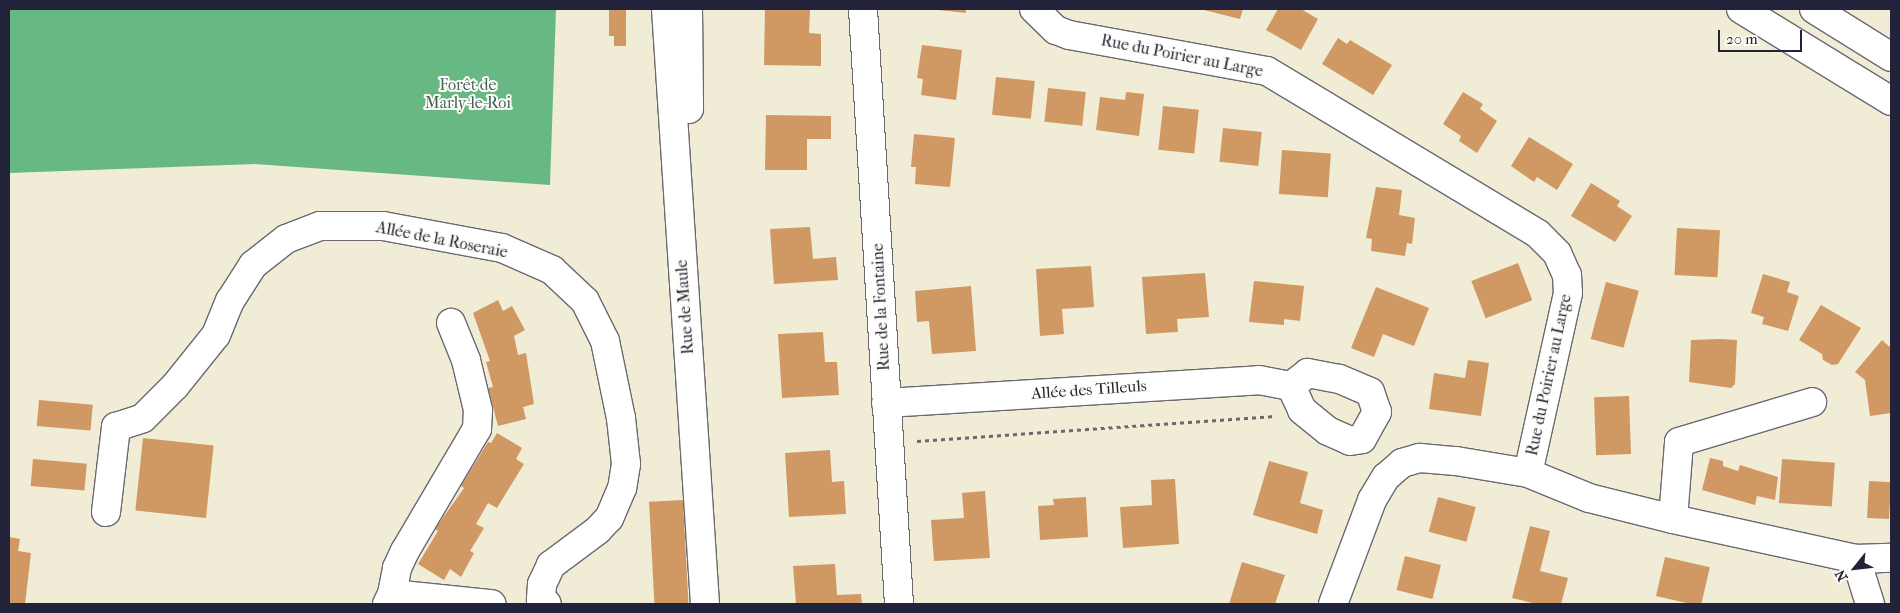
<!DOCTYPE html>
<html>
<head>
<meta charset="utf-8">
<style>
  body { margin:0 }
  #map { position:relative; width:1900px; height:613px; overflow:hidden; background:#f0ecd5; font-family:"IM FELL French Canon",serif }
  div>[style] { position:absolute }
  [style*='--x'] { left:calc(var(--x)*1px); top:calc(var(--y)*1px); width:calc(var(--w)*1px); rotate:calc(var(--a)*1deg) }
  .forest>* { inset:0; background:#68b884 }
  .building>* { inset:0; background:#d09963; transform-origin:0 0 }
  .path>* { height:3px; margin-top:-1.5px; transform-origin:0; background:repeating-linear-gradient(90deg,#6a6971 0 4px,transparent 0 8px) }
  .roads { filter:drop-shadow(1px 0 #6a6971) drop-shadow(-1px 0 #6a6971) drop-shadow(0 1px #6a6971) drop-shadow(0 -1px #6a6971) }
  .minor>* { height:28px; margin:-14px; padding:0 14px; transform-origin:14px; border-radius:14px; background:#fff }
  .major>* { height:28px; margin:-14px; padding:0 14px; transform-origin:14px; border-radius:14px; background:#fff }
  span { translate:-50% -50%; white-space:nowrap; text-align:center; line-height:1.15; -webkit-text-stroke:4px #fdfcf7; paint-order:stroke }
  .street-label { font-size:16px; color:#22223b }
  .park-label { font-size:16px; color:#43625d }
  .frame { position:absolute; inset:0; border:10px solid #22223b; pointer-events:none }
  .north { position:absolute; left:1830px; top:543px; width:50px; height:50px; -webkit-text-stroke:4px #fdfcf7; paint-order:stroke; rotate:241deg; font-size:14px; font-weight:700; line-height:20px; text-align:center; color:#22223b }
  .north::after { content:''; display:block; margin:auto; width:18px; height:22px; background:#22223b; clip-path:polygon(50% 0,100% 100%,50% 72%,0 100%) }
  .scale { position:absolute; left:1718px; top:30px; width:84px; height:22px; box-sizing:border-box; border:2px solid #22223b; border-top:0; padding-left:6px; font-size:15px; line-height:18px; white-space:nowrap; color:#22223b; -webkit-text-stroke:4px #fdfcf7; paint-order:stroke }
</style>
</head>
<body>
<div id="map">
  <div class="forest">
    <div style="clip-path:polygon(9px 9px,556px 9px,550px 185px,255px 164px,9px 173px)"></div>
  </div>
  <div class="building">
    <div style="clip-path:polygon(609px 9px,626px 9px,626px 46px,614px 46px,614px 36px,609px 36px)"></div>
    <div style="clip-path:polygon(765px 9px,810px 9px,809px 33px,821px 34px,821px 66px,764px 65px)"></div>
    <div style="clip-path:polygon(929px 9px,966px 9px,966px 13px)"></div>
    <div style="clip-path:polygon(1200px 9px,1243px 9px,1240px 19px)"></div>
    <div style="clip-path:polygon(1278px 9px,1301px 9px,1318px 19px,1301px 50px,1266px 30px)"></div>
    <div style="clip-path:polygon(1338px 38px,1347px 44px,1350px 40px,1392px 65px,1373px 95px,1322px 64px)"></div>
    <div style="clip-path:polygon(922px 45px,962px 50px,956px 100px,921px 95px,923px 79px,917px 78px)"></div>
    <div style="left:996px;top:77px;width:39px;height:38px;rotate:6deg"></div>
    <div style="left:1048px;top:88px;width:38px;height:34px;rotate:6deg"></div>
    <div style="clip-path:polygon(1126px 92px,1144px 94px,1139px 136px,1096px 130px,1100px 97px,1125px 100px)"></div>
    <div style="clip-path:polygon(1463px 92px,1483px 104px,1480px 109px,1497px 121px,1477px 153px,1459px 141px,1461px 136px,1443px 124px)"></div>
    <div style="left:1163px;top:106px;width:36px;height:44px;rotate:6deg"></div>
    <div style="clip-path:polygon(766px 115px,831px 116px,831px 139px,807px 139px,807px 170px,765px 170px)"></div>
    <div style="left:1223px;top:128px;width:39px;height:34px;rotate:6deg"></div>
    <div style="clip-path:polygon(914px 134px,955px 138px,950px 187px,915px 184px,916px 167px,911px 167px)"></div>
    <div style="clip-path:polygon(1529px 137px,1573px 164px,1557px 190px,1537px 177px,1534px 182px,1511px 166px)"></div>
    <div style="left:1282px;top:150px;width:49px;height:44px;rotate:4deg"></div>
    <div style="clip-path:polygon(1591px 183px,1620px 201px,1617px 206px,1632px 216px,1615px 242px,1571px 216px)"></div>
    <div style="clip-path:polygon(1376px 187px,1402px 190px,1399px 215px,1415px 218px,1412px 244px,1407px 243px,1405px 256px,1371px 251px,1372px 239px,1366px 238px)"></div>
    <div style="clip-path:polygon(810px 227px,813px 259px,836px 257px,838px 280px,774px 284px,770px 229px)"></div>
    <div style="left:1677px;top:228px;width:43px;height:47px;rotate:3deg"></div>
    <div style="left:1518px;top:263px;width:40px;height:50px;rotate:69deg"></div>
    <div style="clip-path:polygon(1091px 266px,1094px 307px,1062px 309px,1064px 334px,1040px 336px,1036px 269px)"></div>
    <div style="clip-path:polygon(1205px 273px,1209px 317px,1177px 319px,1178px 332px,1146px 334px,1142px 277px)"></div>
    <div style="clip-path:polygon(1763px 274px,1790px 282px,1787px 292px,1799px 296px,1788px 331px,1762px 324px,1764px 317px,1751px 313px)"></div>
    <div style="clip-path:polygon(1254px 281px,1304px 286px,1300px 321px,1284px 319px,1284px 325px,1249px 322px)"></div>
    <div style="left:1606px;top:282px;width:34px;height:59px;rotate:15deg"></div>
    <div style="clip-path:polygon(971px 286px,976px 351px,932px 354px,929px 321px,917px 322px,915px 291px)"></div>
    <div style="clip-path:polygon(1376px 287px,1429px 308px,1414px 346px,1383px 334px,1374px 357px,1351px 348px)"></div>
    <div style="clip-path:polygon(498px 300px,503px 311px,512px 306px,525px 330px,514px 336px,518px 355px,526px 353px,534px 404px,523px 407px,526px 419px,498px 426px,488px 388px,493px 387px,486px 362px,490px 361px,473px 313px)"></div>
    <div style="clip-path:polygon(1821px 305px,1861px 328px,1838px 364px,1832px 365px,1823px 360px,1822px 354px,1799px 340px)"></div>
    <div style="clip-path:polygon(823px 332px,825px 362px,837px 362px,839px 395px,782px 398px,778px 334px)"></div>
    <div style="clip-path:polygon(1719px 339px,1737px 340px,1735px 384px,1731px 388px,1689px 382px,1691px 340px)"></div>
    <div style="clip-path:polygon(1882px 340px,1891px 348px,1891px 413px,1870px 416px,1865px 380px,1855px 372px)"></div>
    <div style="clip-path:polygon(1468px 360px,1489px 363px,1481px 416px,1429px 409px,1434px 373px,1465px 378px)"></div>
    <div style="left:1629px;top:396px;width:58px;height:35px;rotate:88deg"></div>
    <div style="left:39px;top:400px;width:54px;height:26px;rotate:5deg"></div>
    <div style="clip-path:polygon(497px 433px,522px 448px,516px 459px,524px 464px,497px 508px,488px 503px,476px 524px,484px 528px,470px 551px,474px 553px,461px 577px,450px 569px,444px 580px,418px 564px,438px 531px,435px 529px,464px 488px,461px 486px,488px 442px,491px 443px)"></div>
    <div style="left:143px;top:438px;width:71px;height:73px;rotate:6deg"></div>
    <div style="clip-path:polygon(830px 450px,832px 482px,844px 481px,846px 514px,789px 517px,785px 453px)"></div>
    <div style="clip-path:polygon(1710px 458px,1723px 461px,1723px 466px,1738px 471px,1740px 465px,1778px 477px,1775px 500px,1757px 496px,1755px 505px,1702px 490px)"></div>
    <div style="left:33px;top:459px;width:54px;height:27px;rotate:5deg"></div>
    <div style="left:1782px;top:459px;width:53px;height:44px;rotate:4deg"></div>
    <div style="clip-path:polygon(1269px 461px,1308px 472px,1300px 503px,1323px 510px,1317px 534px,1253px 515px)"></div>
    <div style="clip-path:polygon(1175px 479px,1179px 544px,1123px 548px,1120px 507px,1152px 505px,1151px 480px)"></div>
    <div style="left:1869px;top:481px;width:22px;height:37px;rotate:3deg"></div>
    <div style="clip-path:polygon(985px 491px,990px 558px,934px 561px,931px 520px,964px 518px,962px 493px)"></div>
    <div style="clip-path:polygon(1086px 497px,1088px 537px,1040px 540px,1038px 506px,1054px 505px,1053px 499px)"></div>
    <div style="left:1438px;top:497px;width:39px;height:36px;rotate:15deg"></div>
    <div style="left:683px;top:500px;width:104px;height:34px;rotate:87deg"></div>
    <div style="clip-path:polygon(1530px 526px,1550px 531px,1540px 571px,1568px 578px,1561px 604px,1537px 604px,1512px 598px)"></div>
    <div style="clip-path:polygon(9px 537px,20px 539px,18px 551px,31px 553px,25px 604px,9px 604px)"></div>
    <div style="left:1405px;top:556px;width:37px;height:35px;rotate:14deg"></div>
    <div style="left:1665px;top:557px;width:46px;height:40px;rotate:13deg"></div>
    <div style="clip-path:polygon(1242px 562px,1285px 575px,1275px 604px,1229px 604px)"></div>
    <div style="clip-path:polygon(835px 564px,837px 595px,861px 594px,862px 604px,796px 604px,793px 566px)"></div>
  </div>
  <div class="path">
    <div style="--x:917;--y:441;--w:359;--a:-4"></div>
  </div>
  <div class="roads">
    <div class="minor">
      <div style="--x:666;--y:9;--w:596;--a:86.25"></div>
      <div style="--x:688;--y:9;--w:100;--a:89.4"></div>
      <div style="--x:863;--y:9;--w:596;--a:86.54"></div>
      <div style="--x:1034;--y:9;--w:30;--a:44"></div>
      <div style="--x:1056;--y:30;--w:14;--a:21"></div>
      <div style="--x:1069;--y:35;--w:201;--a:10.3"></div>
      <div style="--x:1267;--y:71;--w:316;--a:31"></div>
      <div style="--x:1538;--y:234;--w:27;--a:45"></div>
      <div style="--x:1557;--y:253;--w:24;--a:66"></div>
      <div style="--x:1567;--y:275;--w:18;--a:87"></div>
      <div style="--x:1568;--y:293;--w:184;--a:102.5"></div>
      <div style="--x:1528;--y:473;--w:66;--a:22.3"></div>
      <div style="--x:1589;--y:498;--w:87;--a:14"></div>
      <div style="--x:1673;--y:519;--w:187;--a:12.3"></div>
      <div style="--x:1856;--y:559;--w:35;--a:-2"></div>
      <div style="--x:886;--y:403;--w:374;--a:-3.5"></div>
      <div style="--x:1259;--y:380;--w:33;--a:11"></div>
      <div style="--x:1291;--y:386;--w:26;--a:65"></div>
      <div style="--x:1302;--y:410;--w:33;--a:39"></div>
      <div style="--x:1328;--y:431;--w:24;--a:24"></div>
      <div style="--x:1350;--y:441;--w:12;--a:-9"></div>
      <div style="--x:1362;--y:439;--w:31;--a:-61"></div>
      <div style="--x:1377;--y:412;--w:21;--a:-109"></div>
      <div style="--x:1370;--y:392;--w:34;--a:-157"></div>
      <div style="--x:1339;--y:379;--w:32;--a:-169"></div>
      <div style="--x:1308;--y:373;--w:21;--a:143"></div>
      <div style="--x:106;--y:512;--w:86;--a:-83.3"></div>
      <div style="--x:116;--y:427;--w:28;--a:-18"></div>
      <div style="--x:143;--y:418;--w:45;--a:-45"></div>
      <div style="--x:175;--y:386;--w:65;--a:-51.2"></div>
      <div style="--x:216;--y:335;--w:37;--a:-68"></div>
      <div style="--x:230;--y:301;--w:43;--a:-57.4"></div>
      <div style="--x:253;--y:265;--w:42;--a:-38.2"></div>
      <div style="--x:286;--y:239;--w:36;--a:-21"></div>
      <div style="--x:320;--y:226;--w:63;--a:0"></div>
      <div style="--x:383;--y:226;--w:121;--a:10.5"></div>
      <div style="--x:502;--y:248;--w:55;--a:23.7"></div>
      <div style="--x:552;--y:270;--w:45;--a:43.2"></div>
      <div style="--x:585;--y:301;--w:45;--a:63.4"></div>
      <div style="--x:605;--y:341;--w:79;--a:78.3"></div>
      <div style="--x:621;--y:418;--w:46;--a:83.8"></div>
      <div style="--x:626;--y:464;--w:24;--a:99"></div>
      <div style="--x:622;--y:488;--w:33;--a:113"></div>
      <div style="--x:609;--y:518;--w:16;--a:133"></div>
      <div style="--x:598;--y:530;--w:59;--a:143.3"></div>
      <div style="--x:551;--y:565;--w:21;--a:115"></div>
      <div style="--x:542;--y:584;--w:16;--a:94"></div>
      <div style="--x:541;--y:600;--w:7;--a:34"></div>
      <div style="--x:1673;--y:519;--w:77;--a:-85.5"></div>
      <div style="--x:1679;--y:442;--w:139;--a:-16.7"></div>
      <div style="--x:1856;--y:559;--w:47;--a:72.7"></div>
      <div style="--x:392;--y:594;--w:26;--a:-79"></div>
      <div style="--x:397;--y:568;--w:19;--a:-65"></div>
      <div style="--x:405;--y:551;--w:142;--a:-59.5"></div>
      <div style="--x:477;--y:429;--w:19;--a:-87"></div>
      <div style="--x:478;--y:410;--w:51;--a:-103.5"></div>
      <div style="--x:466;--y:360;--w:40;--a:-112"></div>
      <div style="--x:387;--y:604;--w:11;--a:-63"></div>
      <div style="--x:392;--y:594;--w:100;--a:5.8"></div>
      <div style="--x:1333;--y:604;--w:111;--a:-69.4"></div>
      <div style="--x:1372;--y:500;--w:27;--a:-59"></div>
      <div style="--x:1386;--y:477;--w:21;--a:-41"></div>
      <div style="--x:1402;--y:463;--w:19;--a:-16"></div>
      <div style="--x:1420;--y:458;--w:36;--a:5"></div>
      <div style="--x:1456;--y:461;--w:73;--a:9.5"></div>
    </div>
    <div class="major">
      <div style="--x:1741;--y:9;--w:176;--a:31.5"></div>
      <div style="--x:1814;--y:9;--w:91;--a:31.9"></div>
    </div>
  </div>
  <div class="street-label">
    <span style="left:1182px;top:56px;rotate:11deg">Rue du Poirier au Large</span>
    <span style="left:442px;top:240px;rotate:11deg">Allée de la Roseraie</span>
    <span style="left:685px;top:307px;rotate:-94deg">Rue de Maule</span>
    <span style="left:881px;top:307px;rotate:-93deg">Rue de la Fontaine</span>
    <span style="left:1549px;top:375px;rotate:-78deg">Rue du Poirier au Large</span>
    <span style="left:1089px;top:390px;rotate:-4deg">Allée des Tilleuls</span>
  </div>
  <div class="park-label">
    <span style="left:468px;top:94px">Forêt de<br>Marly-le-Roi</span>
  </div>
  <div class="frame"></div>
  <div class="north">N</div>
  <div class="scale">20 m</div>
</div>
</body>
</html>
